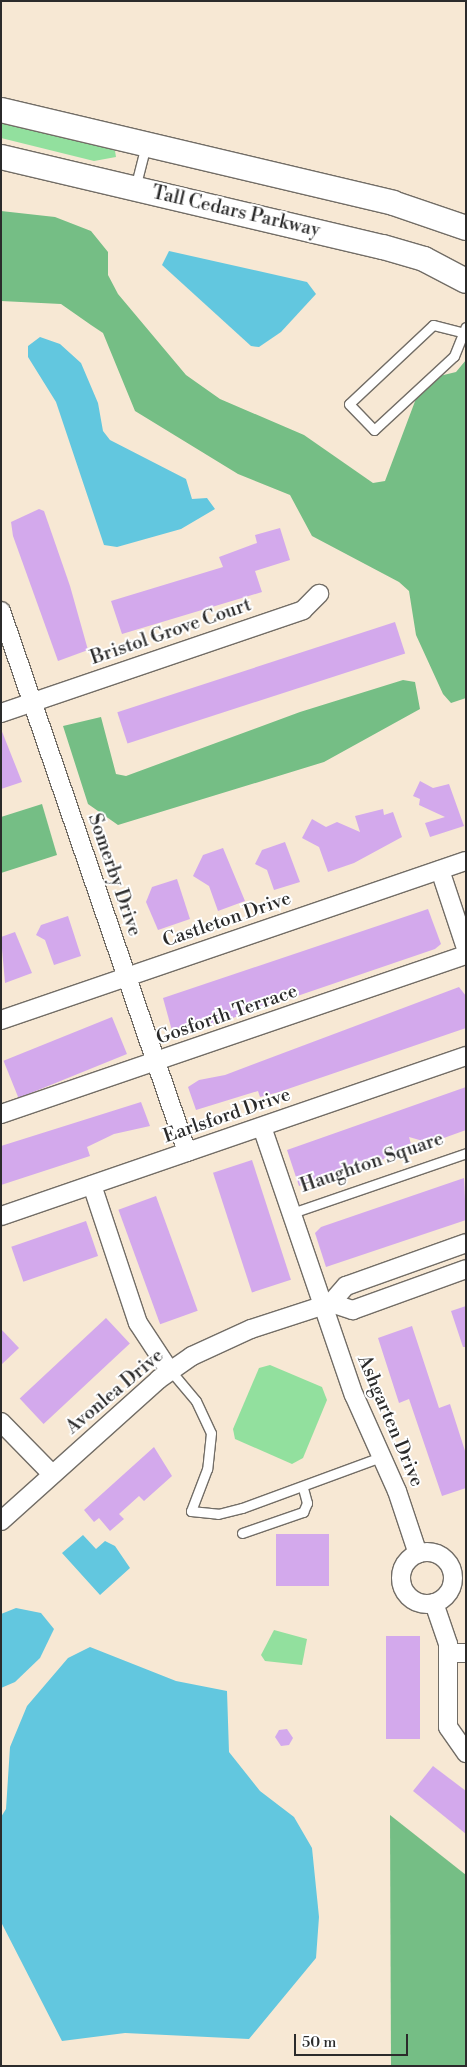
<!DOCTYPE html>
<html>
<head>
<meta charset="utf-8">
<style>
  body { margin:0 }
  #map { position:relative; width:467px; height:2067px; overflow:hidden; background:#f7e8d4; font-family:"Libre Bodoni",serif }
  div>[style] { position:absolute }
  [style*='--x'] { left:calc(var(--x)*1px); top:calc(var(--y)*1px); width:calc(var(--w)*1px); rotate:calc(var(--a)*1deg) }
  .green>* { inset:0; background:#92e09e }
  .forest>* { inset:0; background:#75be85 }
  .water>* { inset:0; background:#62c7df }
  .building>* { inset:0; background:#d3a9ec; transform-origin:0 0 }
  .roads { filter:drop-shadow(1px 0 #726d66) drop-shadow(-1px 0 #726d66) drop-shadow(0 1px #726d66) drop-shadow(0 -1px #726d66) }
  .lane>* { height:9px; margin:-4.5px; padding:0 4.5px; transform-origin:4.5px; border-radius:4.5px; background:#fff }
  .street>* { height:18px; margin:-9px; padding:0 9px; transform-origin:9px; border-radius:9px; background:#fff }
  .street>.ring { margin:-9px; padding:0; box-sizing:content-box; background:none; border:18px solid #fff; border-radius:50% }
  .secondary>* { height:24px; margin:-12px; padding:0 12px; transform-origin:12px; border-radius:12px; background:#fff }
  span { translate:-50% -50%; white-space:nowrap; text-align:center; line-height:1.15; -webkit-text-stroke:4px #fff; paint-order:stroke }
  .street-label { font-size:19px; color:#2b2b2b }
  .frame { position:absolute; inset:0; border:2px solid #2b2b2b; pointer-events:none }
  .scale { position:absolute; left:294px; top:2034px; width:114px; height:22px; box-sizing:border-box; border:2px solid #2b2b2b; border-top:0; padding-left:6px; font-size:15px; line-height:18px; white-space:nowrap; color:#2b2b2b; -webkit-text-stroke:4px #fff; paint-order:stroke }
</style>
</head>
<body>
<div id="map">
  <div class="green">
    <div style="clip-path:polygon(1px 119px,105px 145px,115px 151px,116px 157px,94px 161px,1px 138px)"></div>
    <div style="clip-path:polygon(270px 1365px,322px 1387px,327px 1400px,303px 1458px,292px 1464px,235px 1439px,233px 1429px,259px 1368px)"></div>
    <div style="clip-path:polygon(274px 1630px,307px 1639px,302px 1665px,265px 1661px,261px 1655px)"></div>
  </div>
  <div class="forest">
    <div style="clip-path:polygon(1px 211px,55px 217px,91px 231px,108px 252px,108px 275px,118px 294px,186px 375px,220px 399px,304px 435px,373px 483px,385px 481px,423px 380px,456px 372px,466px 360px,466px 698px,451px 703px,443px 694px,416px 635px,409px 591px,399px 582px,312px 536px,290px 495px,238px 474px,135px 411px,103px 333px,91px 325px,61px 304px,1px 301px)"></div>
    <div style="clip-path:polygon(403px 680px,415px 682px,420px 709px,324px 762px,118px 825px,88px 804px,63px 726px,101px 717px,116px 774px,126px 776px,300px 712px)"></div>
    <div style="clip-path:polygon(42px 804px,57px 855px,1px 873px,1px 817px)"></div>
    <div style="clip-path:polygon(390px 1815px,466px 1875px,466px 2066px,391px 2066px)"></div>
  </div>
  <div class="water">
    <div style="clip-path:polygon(169px 251px,307px 282px,316px 294px,281px 332px,259px 347px,251px 346px,162px 265px)"></div>
    <div style="clip-path:polygon(40px 337px,60px 344px,81px 363px,98px 403px,103px 431px,110px 440px,186px 479px,192px 499px,207px 498px,215px 509px,181px 529px,117px 547px,104px 545px,56px 402px,28px 357px,28px 346px)"></div>
    <div style="clip-path:polygon(83px 1535px,96px 1549px,105px 1541px,115px 1546px,130px 1568px,100px 1595px,62px 1553px)"></div>
    <div style="clip-path:polygon(16px 1608px,41px 1613px,54px 1629px,40px 1658px,15px 1682px,1px 1688px,1px 1614px)"></div>
    <div style="clip-path:polygon(90px 1647px,176px 1681px,227px 1691px,229px 1752px,260px 1791px,294px 1817px,312px 1848px,319px 1917px,316px 1958px,249px 2039px,125px 2033px,62px 2041px,1px 1922px,1px 1817px,6px 1809px,10px 1747px,27px 1706px,68px 1658px)"></div>
  </div>
  <div class="building">
    <div style="clip-path:polygon(39px 509px,44px 511px,70px 586px,88px 650px,58px 661px,13px 536px,11px 522px)"></div>
    <div style="clip-path:polygon(280px 528px,290px 560px,255px 571px,262px 592px,122px 634px,111px 601px,223px 567px,219px 557px,257px 543px,255px 535px)"></div>
    <div style="left:395px;top:622px;width:33px;height:292px;rotate:72deg"></div>
    <div style="clip-path:polygon(1px 729px,22px 782px,1px 789px)"></div>
    <div style="clip-path:polygon(420px 781px,433px 788px,449px 784px,464px 826px,430px 837px,425px 823px,445px 817px,419px 805px,420px 799px,413px 796px)"></div>
    <div style="clip-path:polygon(383px 809px,384px 815px,393px 812px,402px 837px,354px 863px,328px 872px,319px 847px,302px 838px,312px 819px,326px 827px,337px 822px,360px 832px,355px 816px)"></div>
    <div style="clip-path:polygon(285px 842px,300px 882px,274px 890px,267px 870px,255px 864px,262px 850px)"></div>
    <div style="clip-path:polygon(223px 848px,245px 901px,218px 911px,209px 886px,193px 876px,203px 855px)"></div>
    <div style="clip-path:polygon(177px 879px,190px 919px,158px 930px,146px 902px,152px 887px)"></div>
    <div style="clip-path:polygon(428px 909px,441px 944px,435px 949px,174px 1038px,163px 998px)"></div>
    <div style="clip-path:polygon(68px 916px,81px 956px,54px 965px,45px 940px,36px 935px,41px 925px)"></div>
    <div style="clip-path:polygon(15px 932px,32px 973px,5px 983px,1px 937px)"></div>
    <div style="clip-path:polygon(459px 987px,466px 996px,466px 1028px,279px 1092px,260px 1097px,258px 1091px,196px 1110px,188px 1087px,199px 1080px,225px 1075px)"></div>
    <div style="left:112px;top:1017px;width:40px;height:117px;rotate:68deg"></div>
    <div style="clip-path:polygon(466px 1087px,466px 1130px,430px 1143px,409px 1137px,412px 1148px,406px 1152px,299px 1186px,287px 1150px)"></div>
    <div style="clip-path:polygon(141px 1102px,150px 1126px,114px 1134px,87px 1147px,90px 1156px,1px 1185px,1px 1146px)"></div>
    <div style="left:252px;top:1160px;width:126px;height:41px;rotate:72deg"></div>
    <div style="clip-path:polygon(464px 1178px,466px 1220px,326px 1267px,315px 1233px,321px 1227px)"></div>
    <div style="left:156px;top:1196px;width:122px;height:40px;rotate:70deg"></div>
    <div style="left:86px;top:1221px;width:37px;height:79px;rotate:71deg"></div>
    <div style="clip-path:polygon(466px 1306px,466px 1347px,463px 1347px,451px 1311px)"></div>
    <div style="left:106px;top:1318px;width:35px;height:118px;rotate:47deg"></div>
    <div style="clip-path:polygon(412px 1326px,439px 1408px,450px 1404px,466px 1454px,466px 1488px,442px 1496px,409px 1399px,399px 1403px,378px 1338px)"></div>
    <div style="clip-path:polygon(1px 1329px,19px 1348px,1px 1365px)"></div>
    <div style="clip-path:polygon(154px 1447px,172px 1476px,144px 1501px,139px 1496px,119px 1514px,124px 1519px,110px 1531px,99px 1518px,94px 1522px,84px 1510px)"></div>
    <div style="left:276px;top:1534px;width:53px;height:52px"></div>
    <div style="left:386px;top:1636px;width:34px;height:103px"></div>
    <div style="clip-path:polygon(287px 1729px,293px 1738px,289px 1745px,281px 1746px,275px 1737px,279px 1730px)"></div>
    <div style="clip-path:polygon(433px 1766px,466px 1791px,466px 1834px,413px 1791px)"></div>
  </div>
  <div class="roads">
    <div class="lane">
      <div style="--x:135;--y:188;--w:44;--a:-75.7"></div>
      <div style="--x:461;--y:332;--w:29;--a:-166"></div>
      <div style="--x:433;--y:325;--w:115;--a:136.8"></div>
      <div style="--x:349;--y:404;--w:36;--a:46"></div>
      <div style="--x:374;--y:430;--w:109;--a:-42.8"></div>
      <div style="--x:454;--y:356;--w:31;--a:-68"></div>
      <div style="--x:292;--y:1213;--w:184;--a:-19"></div>
      <div style="--x:170;--y:1370;--w:40;--a:50"></div>
      <div style="--x:196;--y:1401;--w:35;--a:65"></div>
      <div style="--x:211;--y:1433;--w:36;--a:96"></div>
      <div style="--x:207;--y:1469;--w:45;--a:110.9"></div>
      <div style="--x:191;--y:1511;--w:27;--a:6"></div>
      <div style="--x:218;--y:1514;--w:25;--a:-14"></div>
      <div style="--x:242;--y:1508;--w:150;--a:-20.2"></div>
      <div style="--x:242;--y:1533;--w:65;--a:-19"></div>
      <div style="--x:303;--y:1512;--w:10;--a:-66"></div>
      <div style="--x:307;--y:1503;--w:16;--a:-105"></div>
    </div>
    <div class="street">
      <div style="--x:1;--y:611;--w:572;--a:71.03"></div>
      <div style="--x:1;--y:713;--w:319;--a:-18.8"></div>
      <div style="--x:303;--y:610;--w:23;--a:-45"></div>
      <div style="--x:440;--y:870;--w:82;--a:71.6"></div>
      <div style="--x:1;--y:1020;--w:491;--a:-18.9"></div>
      <div style="--x:1;--y:1114;--w:491;--a:-18.9"></div>
      <div style="--x:262;--y:1127;--w:283;--a:71.1"></div>
      <div style="--x:354;--y:1395;--w:105;--a:65.9"></div>
      <div style="--x:397;--y:1491;--w:66;--a:71.6"></div>
      <div style="--x:92;--y:1185;--w:145;--a:71.6"></div>
      <div style="--x:138;--y:1323;--w:56;--a:56.6"></div>
      <div style="--x:1;--y:1216;--w:492;--a:-19"></div>
      <div style="--x:331;--y:1303;--w:23;--a:18"></div>
      <div style="--x:353;--y:1310;--w:120;--a:-19.9"></div>
      <div style="--x:1;--y:1422;--w:73;--a:45.6"></div>
      <div style="--x:1;--y:1521;--w:212;--a:-41.9"></div>
      <div style="--x:159;--y:1379;--w:40;--a:-34.9"></div>
      <div style="--x:192;--y:1356;--w:65;--a:-24.6"></div>
      <div style="--x:251;--y:1329;--w:84;--a:-18"></div>
      <div style="--x:331;--y:1303;--w:23;--a:-49"></div>
      <div style="--x:346;--y:1286;--w:127;--a:-19.7"></div>
      <div class="ring" style="left:401px;top:1552px;width:34px;height:34px"></div>
      <div style="--x:434;--y:1603;--w:43;--a:71.1"></div>
      <div style="--x:448;--y:1644;--w:83;--a:90"></div>
      <div style="--x:448;--y:1727;--w:32;--a:55"></div>
      <div style="--x:449;--y:1653;--w:17;--a:0"></div>
    </div>
    <div class="secondary">
      <div style="--x:1;--y:110;--w:403;--a:13.3"></div>
      <div style="--x:393;--y:203;--w:77;--a:18.9"></div>
      <div style="--x:1;--y:157;--w:392;--a:13.3"></div>
      <div style="--x:383;--y:247;--w:43;--a:16.3"></div>
      <div style="--x:424;--y:259;--w:47;--a:27.6"></div>
    </div>
  </div>
  <div class="street-label">
    <span style="left:236px;top:212px;rotate:13deg">Tall Cedars Parkway</span>
    <span style="left:171px;top:632px;rotate:-19deg">Bristol Grove Court</span>
    <span style="left:114px;top:875px;rotate:71deg">Somerby Drive</span>
    <span style="left:227px;top:920px;rotate:-19deg">Castleton Drive</span>
    <span style="left:227px;top:1015px;rotate:-19deg">Gosforth Terrace</span>
    <span style="left:227px;top:1116px;rotate:-19deg">Earlsford Drive</span>
    <span style="left:372px;top:1163px;rotate:-19deg">Haughton Square</span>
    <span style="left:115px;top:1392px;rotate:-40deg">Avonlea Drive</span>
    <span style="left:390px;top:1421px;rotate:67deg">Ashgarten Drive</span>
  </div>
  <div class="frame"></div>
  <div class="scale">50 m</div>
</div>
</body>
</html>
